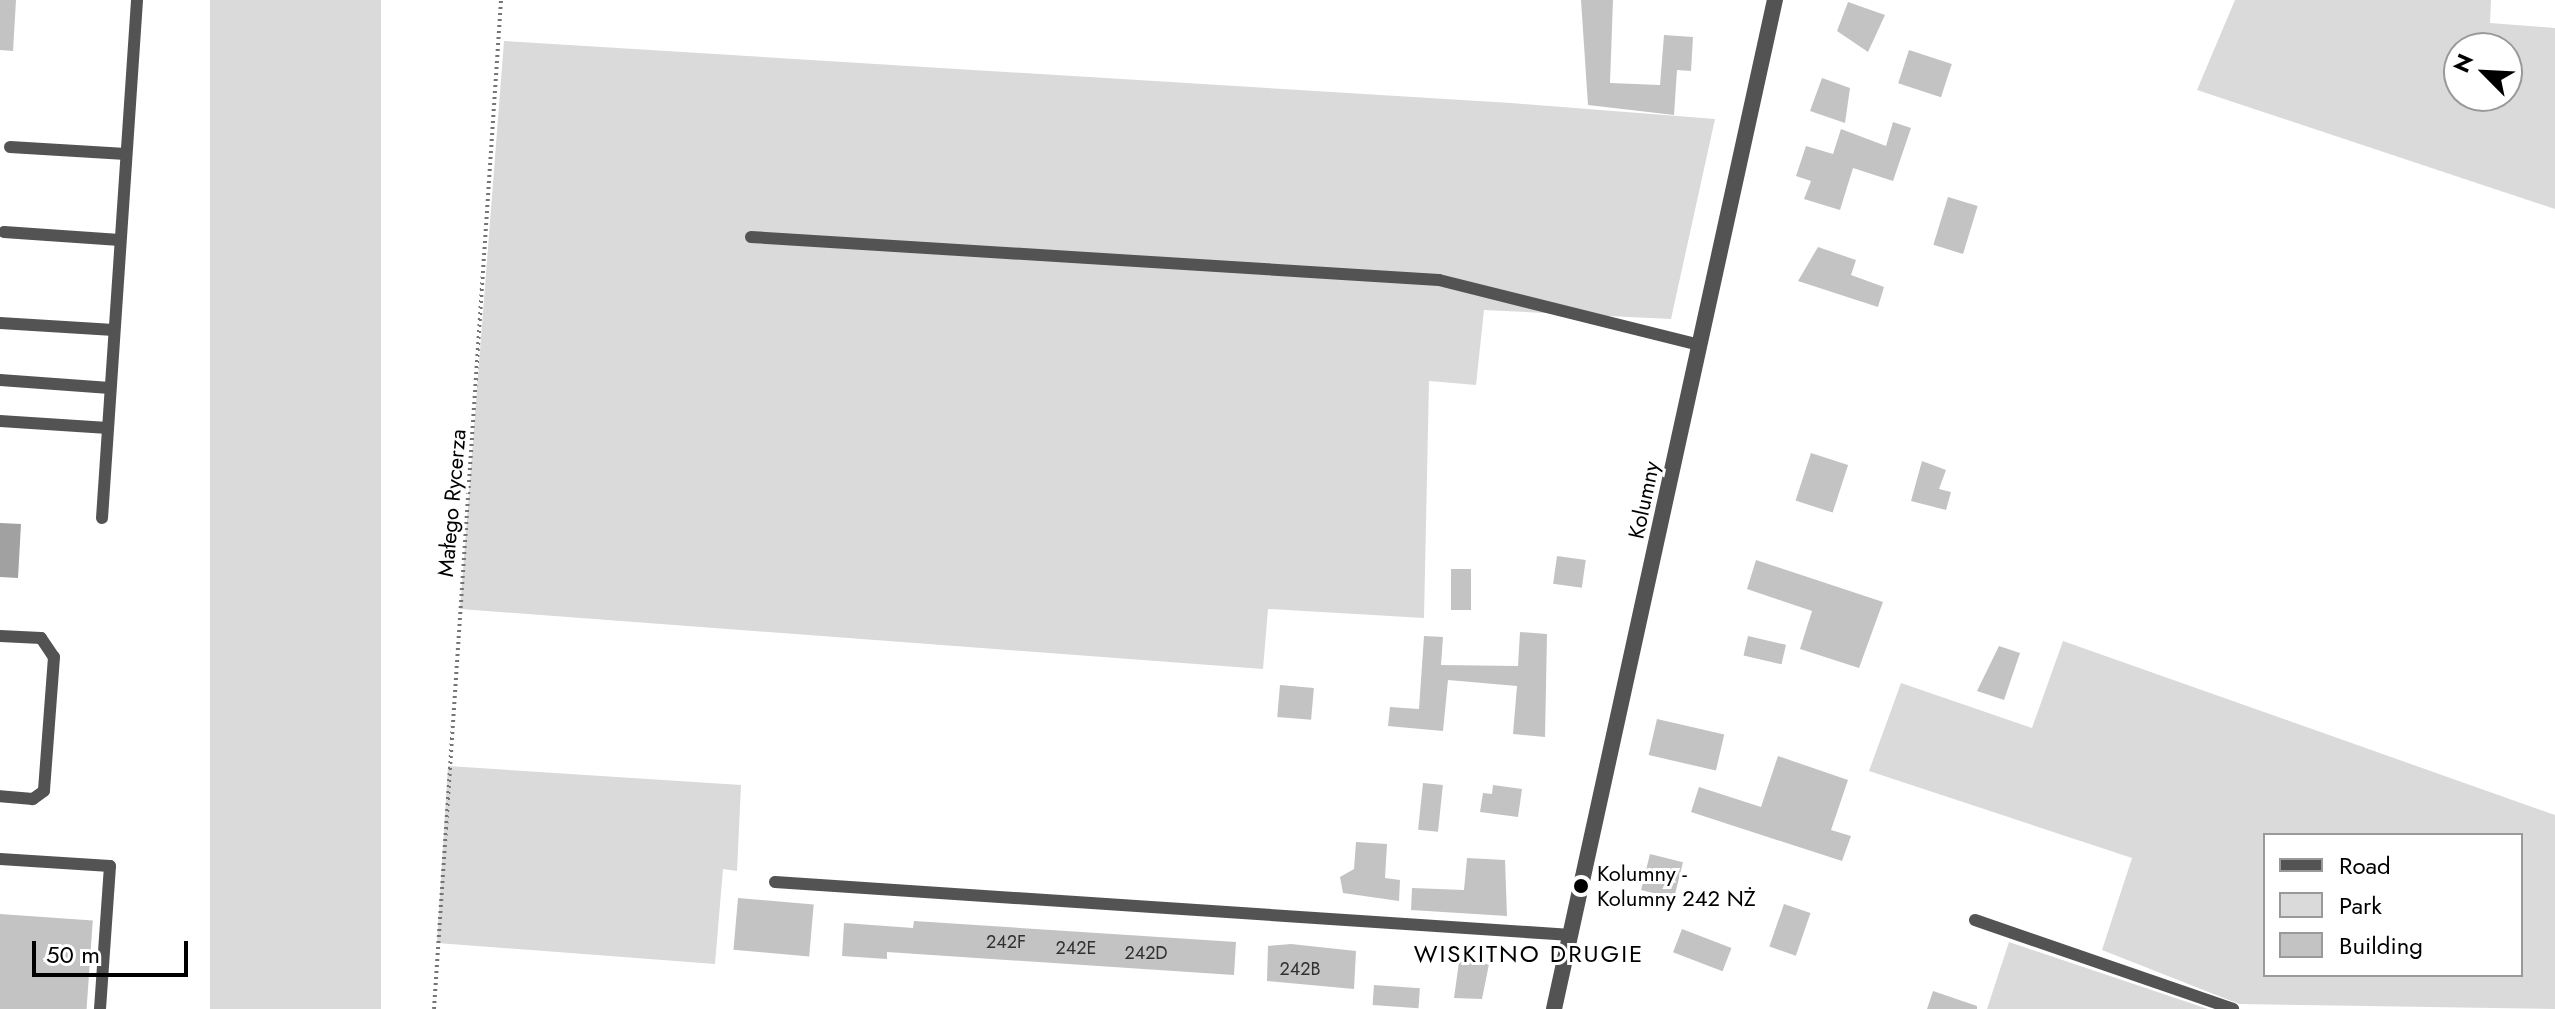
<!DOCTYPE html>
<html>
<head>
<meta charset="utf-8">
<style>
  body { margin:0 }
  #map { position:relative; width:2555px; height:1009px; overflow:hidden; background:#fff; font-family:Jost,sans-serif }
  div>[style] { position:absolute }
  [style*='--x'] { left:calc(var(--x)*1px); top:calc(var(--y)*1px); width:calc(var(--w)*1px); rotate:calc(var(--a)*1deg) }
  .green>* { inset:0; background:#dadada; transform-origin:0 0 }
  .water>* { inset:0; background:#a1a1a1 }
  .building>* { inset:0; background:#c3c3c3; transform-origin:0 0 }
  .path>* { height:4px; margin-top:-2px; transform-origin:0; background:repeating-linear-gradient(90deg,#757575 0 2px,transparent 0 6px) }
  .service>* { height:12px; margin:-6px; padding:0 6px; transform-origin:6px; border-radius:6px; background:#535353 }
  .tertiary>* { height:16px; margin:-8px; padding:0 8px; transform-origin:8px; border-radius:8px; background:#535353 }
  .dots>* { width:22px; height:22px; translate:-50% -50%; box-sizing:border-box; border:4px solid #fff; border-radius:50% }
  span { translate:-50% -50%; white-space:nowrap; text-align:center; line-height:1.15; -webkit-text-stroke:6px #fff; paint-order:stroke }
  .number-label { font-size:18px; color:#313131 }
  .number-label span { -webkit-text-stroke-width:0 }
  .street-label { font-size:22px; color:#000 }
  .poi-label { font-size:22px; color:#000 }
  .left { translate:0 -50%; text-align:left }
  .neighbourhood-label { font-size:24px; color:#000; letter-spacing:2px }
  .legend { position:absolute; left:2263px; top:833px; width:260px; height:144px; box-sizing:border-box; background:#fff; border:2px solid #999; margin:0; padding:10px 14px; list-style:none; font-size:24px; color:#000 }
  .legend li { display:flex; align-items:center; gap:16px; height:40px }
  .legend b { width:40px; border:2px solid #999 }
  .north { position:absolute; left:2443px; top:32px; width:80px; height:80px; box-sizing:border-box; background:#fff; border:2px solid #999; border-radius:50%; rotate:294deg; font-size:22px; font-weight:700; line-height:32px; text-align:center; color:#000 }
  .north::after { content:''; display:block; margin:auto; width:28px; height:36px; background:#000; clip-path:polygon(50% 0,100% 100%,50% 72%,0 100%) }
  .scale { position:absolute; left:32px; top:941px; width:156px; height:36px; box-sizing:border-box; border:4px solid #000; border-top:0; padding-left:10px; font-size:24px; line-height:28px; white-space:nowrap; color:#000; -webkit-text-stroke:6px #fff; paint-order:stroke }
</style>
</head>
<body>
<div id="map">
  <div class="green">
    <div style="left:210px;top:0;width:171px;height:1011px"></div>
    <div style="clip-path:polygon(evenodd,2235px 0,2491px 0,2490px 23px,2555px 28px,2555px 209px,2197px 90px,2235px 0,2459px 48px,2507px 48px,2507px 96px,2459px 96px,2459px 48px)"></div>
    <div style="clip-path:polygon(504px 41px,1511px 103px,1715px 119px,1671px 319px,1484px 310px,1476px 385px,1429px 381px,1424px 618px,1268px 609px,1263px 669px,460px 609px)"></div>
    <div style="clip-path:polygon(evenodd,2063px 641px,2555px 815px,2555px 1009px,2239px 1004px,2102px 950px,2132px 858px,1869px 771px,1901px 683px,2032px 728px,2063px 641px,2265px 835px,2521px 835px,2521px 975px,2265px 975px,2265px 835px)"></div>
    <div style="clip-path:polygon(448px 766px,741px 785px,737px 871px,723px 869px,715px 964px,437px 943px)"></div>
    <div style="clip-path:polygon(2009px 942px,2208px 1009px,1987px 1009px)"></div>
  </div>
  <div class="water">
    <div style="clip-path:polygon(0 523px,21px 524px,18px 578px,0 577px)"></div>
  </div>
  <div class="building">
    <div style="clip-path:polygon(0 0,16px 0,13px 51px,0 50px)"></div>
    <div style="clip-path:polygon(1581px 0,1613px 0,1610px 83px,1660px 85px,1664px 35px,1693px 37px,1691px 71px,1677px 70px,1674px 115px,1588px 105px)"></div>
    <div style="clip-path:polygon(1848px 2px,1885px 15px,1868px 52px,1837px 31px)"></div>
    <div style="left:1909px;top:50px;width:45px;height:35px;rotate:18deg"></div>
    <div style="clip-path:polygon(1822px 78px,1850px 88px,1845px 123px,1810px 111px)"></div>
    <div style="clip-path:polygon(1893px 122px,1911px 128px,1893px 181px,1853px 168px,1840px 210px,1804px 199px,1811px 181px,1796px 176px,1806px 146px,1833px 154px,1841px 129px,1886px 146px)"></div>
    <div style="left:1948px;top:197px;width:31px;height:50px;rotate:17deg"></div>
    <div style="clip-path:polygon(1818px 247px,1856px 260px,1851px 275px,1884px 287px,1878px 307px,1798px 281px)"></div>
    <div style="left:1811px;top:453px;width:39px;height:50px;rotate:18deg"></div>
    <div style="clip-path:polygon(1922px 461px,1946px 470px,1939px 489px,1951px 492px,1946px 510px,1911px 501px)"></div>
    <div style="left:1557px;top:556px;width:29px;height:28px;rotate:8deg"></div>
    <div style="clip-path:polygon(1756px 560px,1883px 602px,1859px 668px,1800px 649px,1812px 611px,1747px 589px)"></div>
    <div style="left:1451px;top:569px;width:20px;height:41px"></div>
    <div style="clip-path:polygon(1520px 632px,1547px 634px,1545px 737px,1513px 734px,1517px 686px,1448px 680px,1443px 731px,1388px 726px,1390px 707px,1419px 709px,1424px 636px,1443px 637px,1441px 665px,1518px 666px)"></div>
    <div style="left:1748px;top:636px;width:39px;height:20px;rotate:13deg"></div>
    <div style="clip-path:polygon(1999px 646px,2020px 653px,2004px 700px,1977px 691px)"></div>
    <div style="left:1280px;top:685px;width:34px;height:32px;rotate:5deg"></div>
    <div style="left:1657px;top:719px;width:69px;height:37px;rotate:13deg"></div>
    <div style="clip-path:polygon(1778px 756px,1848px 780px,1831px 830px,1851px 836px,1842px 861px,1691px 812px,1699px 787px,1761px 807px)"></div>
    <div style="left:1423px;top:783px;width:20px;height:47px;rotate:6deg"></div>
    <div style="clip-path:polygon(1493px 785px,1522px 789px,1518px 817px,1480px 812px,1483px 793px,1492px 794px)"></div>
    <div style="clip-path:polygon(1356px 842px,1387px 844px,1385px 878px,1400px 880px,1399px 901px,1343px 893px,1340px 877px,1354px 869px)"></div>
    <div style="left:1650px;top:854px;width:34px;height:37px;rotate:14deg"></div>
    <div style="clip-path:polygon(1467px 858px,1505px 860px,1507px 916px,1411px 910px,1412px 888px,1464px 890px)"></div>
    <div style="left:738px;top:898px;width:76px;height:52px;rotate:5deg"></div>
    <div style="left:1784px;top:904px;width:28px;height:45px;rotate:19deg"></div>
    <div style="left:0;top:914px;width:93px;height:95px;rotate:4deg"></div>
    <div style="clip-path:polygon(914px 921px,1236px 942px,1234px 975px,887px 952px,887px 959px,842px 956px,844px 923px,913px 928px)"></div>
    <div style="left:1682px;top:929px;width:53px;height:25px;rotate:21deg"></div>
    <div style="clip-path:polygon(1291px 944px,1356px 951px,1354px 989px,1267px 981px,1268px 946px)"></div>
    <div style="clip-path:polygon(1459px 962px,1489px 964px,1482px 999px,1454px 998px)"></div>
    <div style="left:1374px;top:985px;width:46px;height:20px;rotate:4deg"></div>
    <div style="clip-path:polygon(1933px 991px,1977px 1006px,1977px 1009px,1927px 1009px)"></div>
  </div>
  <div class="path">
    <div style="--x:434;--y:1009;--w:1011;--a:-86.2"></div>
  </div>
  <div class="service">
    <div style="--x:10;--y:147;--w:116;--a:3.5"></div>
    <div style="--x:4;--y:232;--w:116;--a:3.9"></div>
    <div style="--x:751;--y:237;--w:689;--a:3.58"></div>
    <div style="--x:1439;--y:280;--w:269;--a:14"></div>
    <div style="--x:0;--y:323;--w:114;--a:3.5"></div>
    <div style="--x:0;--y:380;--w:110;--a:4.2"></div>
    <div style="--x:0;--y:421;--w:108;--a:3.7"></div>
    <div style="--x:102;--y:518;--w:519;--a:-86.13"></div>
    <div style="--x:0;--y:636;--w:41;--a:2.8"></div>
    <div style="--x:41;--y:638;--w:23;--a:56"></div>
    <div style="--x:54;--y:657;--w:134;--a:94.3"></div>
    <div style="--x:44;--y:791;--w:14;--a:144"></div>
    <div style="--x:33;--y:799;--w:33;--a:-175"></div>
    <div style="--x:0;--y:859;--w:110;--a:3.6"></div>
    <div style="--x:110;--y:866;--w:143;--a:94"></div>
    <div style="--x:775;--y:882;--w:798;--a:3.81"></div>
    <div style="--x:1975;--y:920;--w:273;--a:19"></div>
  </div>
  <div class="tertiary">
    <div style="--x:1554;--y:1009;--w:1033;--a:-77.65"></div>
  </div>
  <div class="dots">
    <div style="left:1581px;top:886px;background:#000"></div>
  </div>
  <div class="number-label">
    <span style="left:1006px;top:942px">242F</span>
    <span style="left:1076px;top:948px">242E</span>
    <span style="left:1146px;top:953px">242D</span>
    <span style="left:1300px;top:969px">242B</span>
  </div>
  <div class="street-label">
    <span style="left:1644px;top:500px;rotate:-78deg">Kolumny</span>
    <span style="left:452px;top:503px;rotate:-85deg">Małego Rycerza</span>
  </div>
  <div class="poi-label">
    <span class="left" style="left:1597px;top:886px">Kolumny -<br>Kolumny 242 NŻ</span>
  </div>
  <div class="neighbourhood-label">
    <span style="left:1529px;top:954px">WISKITNO DRUGIE</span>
  </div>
  <ul class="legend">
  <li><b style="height:10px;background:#535353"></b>Road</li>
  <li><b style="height:22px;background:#dadada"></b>Park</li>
  <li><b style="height:22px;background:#c3c3c3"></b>Building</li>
  </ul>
  <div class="north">N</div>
  <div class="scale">50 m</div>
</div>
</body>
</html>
